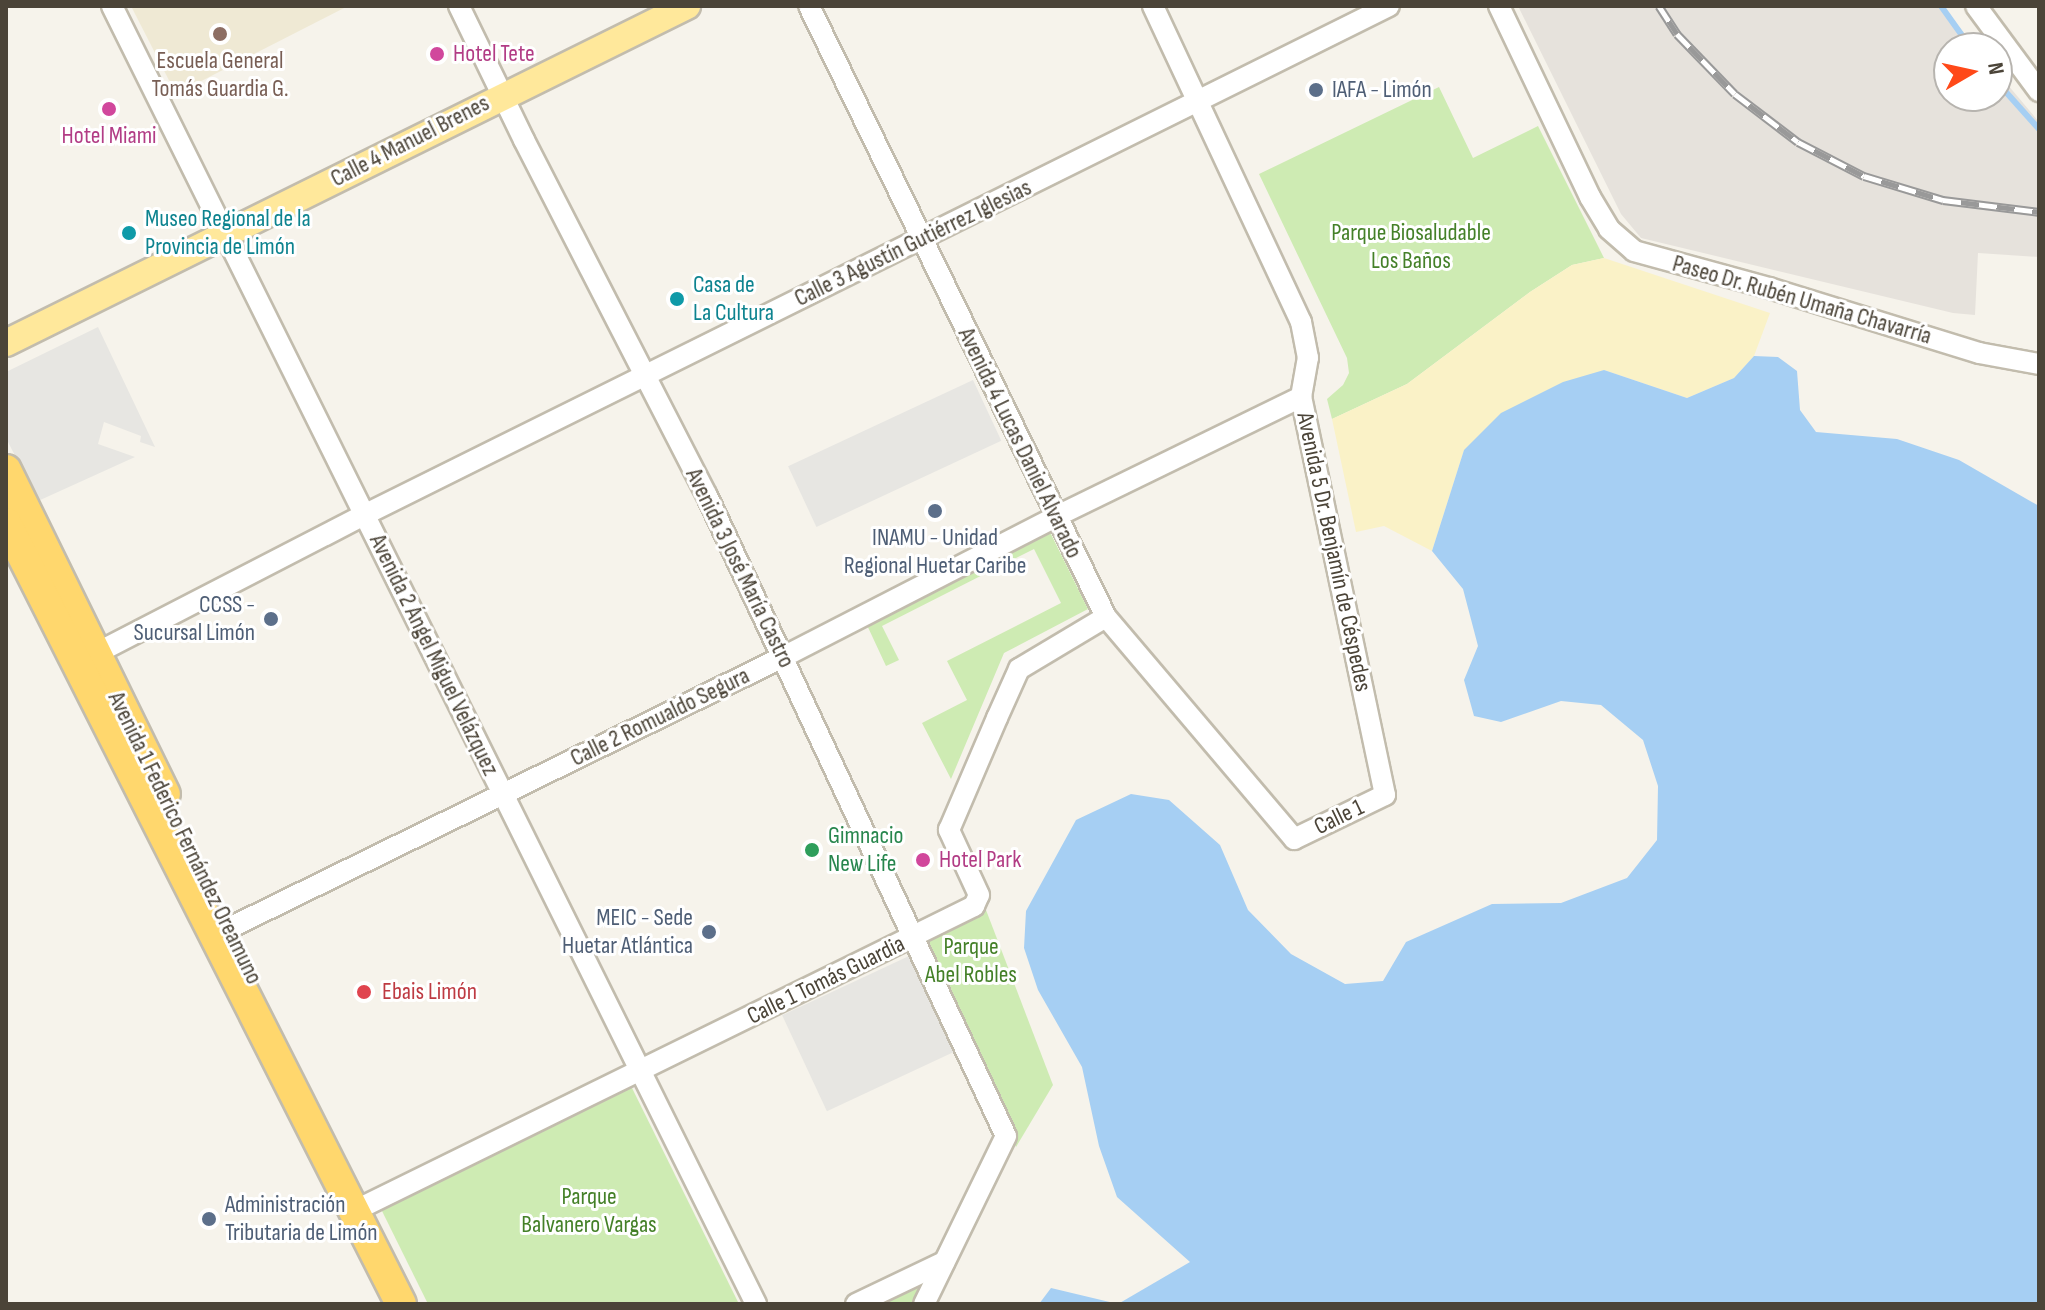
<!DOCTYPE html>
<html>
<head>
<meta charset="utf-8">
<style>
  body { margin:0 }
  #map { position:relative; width:2045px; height:1310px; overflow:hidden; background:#f6f3eb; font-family:"Sofia Sans Condensed",sans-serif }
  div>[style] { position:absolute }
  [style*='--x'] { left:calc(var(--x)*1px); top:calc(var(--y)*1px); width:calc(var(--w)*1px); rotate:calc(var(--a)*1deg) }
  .industrial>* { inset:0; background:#e6e2dc }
  .education>* { inset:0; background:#efe9d4 }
  .green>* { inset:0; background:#ceebb3 }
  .sand>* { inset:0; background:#faf2c7 }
  .parking>* { inset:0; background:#e7e6e2; transform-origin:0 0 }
  .water>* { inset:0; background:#a6cff3 }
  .stream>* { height:6px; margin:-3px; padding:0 3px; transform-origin:3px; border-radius:3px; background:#a6cff3 }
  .roads { filter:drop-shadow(2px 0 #c2bcad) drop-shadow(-2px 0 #c2bcad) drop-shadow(0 2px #c2bcad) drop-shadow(0 -2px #c2bcad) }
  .minor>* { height:20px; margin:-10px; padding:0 10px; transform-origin:10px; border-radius:10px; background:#fff }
  .major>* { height:26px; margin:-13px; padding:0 13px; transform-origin:13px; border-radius:13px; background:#ffe89b }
  .highway>* { height:30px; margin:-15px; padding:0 15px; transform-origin:15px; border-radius:15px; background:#ffd76d }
  .rail>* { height:9px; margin-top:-4.5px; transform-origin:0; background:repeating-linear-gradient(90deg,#fff 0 18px,#999 0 36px); box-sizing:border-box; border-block:2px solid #999 }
  .dots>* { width:22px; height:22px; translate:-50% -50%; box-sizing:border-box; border:4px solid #fff; border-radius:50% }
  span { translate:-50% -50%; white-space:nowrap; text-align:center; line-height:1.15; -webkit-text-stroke:6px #fff; paint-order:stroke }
  .hotel-label { font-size:24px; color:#b23c85 }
  .left { translate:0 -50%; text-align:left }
  .education-label { font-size:24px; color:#785e54 }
  .service-label { font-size:24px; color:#4e5e75 }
  .right { translate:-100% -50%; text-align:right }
  .street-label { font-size:24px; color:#4b4438 }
  .culture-label { font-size:24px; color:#0d838f }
  .park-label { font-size:24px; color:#448028 }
  .leisure-label { font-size:24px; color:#27864d }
  .health-label { font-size:24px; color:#be3a42 }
  .frame { position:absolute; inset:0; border:8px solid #4b4438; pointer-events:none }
  .north { position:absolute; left:1933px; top:32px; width:80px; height:80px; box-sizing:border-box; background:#fff; border:2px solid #b7b4af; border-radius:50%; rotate:81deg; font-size:22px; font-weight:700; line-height:32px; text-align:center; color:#4b4438 }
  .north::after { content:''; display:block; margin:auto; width:28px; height:36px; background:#ff4919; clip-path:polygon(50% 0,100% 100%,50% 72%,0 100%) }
</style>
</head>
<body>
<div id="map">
  <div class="industrial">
    <div style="clip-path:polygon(1518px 6px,1941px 6px,1977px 48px,1949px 48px,1949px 96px,1997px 96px,1997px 72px,2039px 122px,2039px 257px,1978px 253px,1975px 315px,1953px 313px,1641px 238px,1621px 214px)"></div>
  </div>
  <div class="education">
    <div style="clip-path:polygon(131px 6px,348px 6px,176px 94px)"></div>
  </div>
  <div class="green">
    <div style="clip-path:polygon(1439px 87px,1473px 158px,1538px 126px,1604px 258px,1572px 265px,1530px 292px,1407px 384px,1332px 419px,1327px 399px,1343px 385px,1349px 373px,1347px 358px,1259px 174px)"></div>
    <div style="clip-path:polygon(1048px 528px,1088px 609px,1004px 653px,951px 779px,922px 723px,967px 700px,947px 661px,1061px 603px,1034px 549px,882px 626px,899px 660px,886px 666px,866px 623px)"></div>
    <div style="clip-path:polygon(986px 910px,1053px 1085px,1016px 1147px,928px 942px)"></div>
    <div style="clip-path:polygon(631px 1086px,739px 1304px,428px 1304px,381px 1209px)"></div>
    <div style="clip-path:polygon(919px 1287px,911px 1304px,882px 1304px)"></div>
  </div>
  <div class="sand">
    <div style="clip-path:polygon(1604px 258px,1770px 313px,1754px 356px,1734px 378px,1687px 398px,1604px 370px,1464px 450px,1432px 551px,1384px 526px,1356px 532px,1332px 419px,1407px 384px,1530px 292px,1572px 265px)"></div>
  </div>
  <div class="parking">
    <div style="clip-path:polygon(98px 327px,155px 447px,140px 442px,141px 436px,104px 422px,98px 444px,135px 457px,38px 501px,6px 438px,6px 372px)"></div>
    <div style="left:973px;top:380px;width:67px;height:204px;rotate:65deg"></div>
    <div style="left:909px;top:956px;width:106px;height:140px;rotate:65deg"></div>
  </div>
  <div class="water">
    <div style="clip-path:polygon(1754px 356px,1778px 357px,1797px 371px,1800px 410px,1816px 432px,1897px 439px,1959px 460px,2039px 506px,2039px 1304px,1039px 1304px,1051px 1288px,1118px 1304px,1190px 1262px,1117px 1197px,1099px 1146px,1082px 1067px,1038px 990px,1024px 948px,1026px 911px,1076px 820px,1131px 794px,1169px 800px,1220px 845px,1248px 910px,1291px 954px,1345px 984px,1383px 981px,1406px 942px,1492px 904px,1561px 903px,1627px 878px,1657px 840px,1658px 786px,1643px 740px,1601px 705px,1561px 701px,1501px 722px,1474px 716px,1464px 680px,1478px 646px,1463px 589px,1432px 551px,1464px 450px,1501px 413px,1563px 382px,1604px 370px,1687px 398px,1734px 378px)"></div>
  </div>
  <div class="stream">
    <div style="--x:1941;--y:6;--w:52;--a:54.5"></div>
    <div style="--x:1997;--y:82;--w:63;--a:48.2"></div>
  </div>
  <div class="roads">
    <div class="minor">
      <div style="--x:112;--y:6;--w:1449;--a:63.61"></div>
      <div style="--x:459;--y:6;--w:149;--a:64.1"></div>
      <div style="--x:524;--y:140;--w:400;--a:62.8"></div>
      <div style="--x:707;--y:496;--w:706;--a:64.96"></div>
      <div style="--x:1006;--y:1136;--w:187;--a:116"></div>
      <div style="--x:809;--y:6;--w:679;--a:64.08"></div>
      <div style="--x:1106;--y:617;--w:291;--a:49.7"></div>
      <div style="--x:1294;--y:839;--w:101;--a:-25.8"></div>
      <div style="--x:1385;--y:795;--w:407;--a:-101.9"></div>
      <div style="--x:1301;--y:397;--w:40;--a:-80"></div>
      <div style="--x:1308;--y:358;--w:37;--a:-101"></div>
      <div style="--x:1301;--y:322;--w:349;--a:-115.1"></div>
      <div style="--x:1499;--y:6;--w:212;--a:64.5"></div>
      <div style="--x:1590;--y:197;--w:37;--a:59"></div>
      <div style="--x:1609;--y:229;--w:33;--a:41"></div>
      <div style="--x:1634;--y:251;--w:140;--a:15.3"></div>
      <div style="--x:1769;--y:288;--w:220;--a:17.2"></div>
      <div style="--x:1979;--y:353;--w:61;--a:10.4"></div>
      <div style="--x:1976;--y:6;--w:106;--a:53.5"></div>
      <div style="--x:87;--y:658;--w:314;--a:-27.3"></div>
      <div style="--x:366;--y:514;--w:1142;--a:-26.41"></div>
      <div style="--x:213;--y:936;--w:635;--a:-26.08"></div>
      <div style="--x:783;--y:657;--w:306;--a:-27.2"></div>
      <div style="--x:1055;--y:517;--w:274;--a:-26"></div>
      <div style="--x:354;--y:1211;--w:691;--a:-26.19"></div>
      <div style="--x:974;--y:906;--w:12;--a:-66"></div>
      <div style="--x:979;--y:895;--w:72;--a:-114.8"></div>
      <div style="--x:949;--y:830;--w:122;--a:-66.8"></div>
      <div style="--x:997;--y:718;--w:54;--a:-65.8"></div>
      <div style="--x:1019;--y:669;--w:101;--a:-30.9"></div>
      <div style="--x:856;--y:1304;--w:98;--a:-25.5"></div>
    </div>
    <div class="major">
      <div style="--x:6;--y:343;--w:760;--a:-26.33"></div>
    </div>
    <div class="highway">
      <div style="--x:6;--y:470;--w:361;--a:63.9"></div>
      <div style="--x:6;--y:523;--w:875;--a:63.17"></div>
    </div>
  </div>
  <div class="rail">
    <div style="--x:1659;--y:6;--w:33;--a:57"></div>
    <div style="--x:1677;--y:34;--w:83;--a:46"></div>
    <div style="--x:1735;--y:94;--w:79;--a:37.3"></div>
    <div style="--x:1798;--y:142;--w:74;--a:27.3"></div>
    <div style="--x:1864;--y:176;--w:83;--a:16.9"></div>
    <div style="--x:1943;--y:200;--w:97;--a:7.1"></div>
  </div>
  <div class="dots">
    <div style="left:220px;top:34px;background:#8d6e63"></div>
    <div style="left:437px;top:54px;background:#d1479c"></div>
    <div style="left:1316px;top:90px;background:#5c6f8a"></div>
    <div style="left:109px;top:109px;background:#d1479c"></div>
    <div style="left:129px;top:233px;background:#0f9aa8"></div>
    <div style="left:677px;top:299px;background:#0f9aa8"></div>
    <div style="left:935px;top:511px;background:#5c6f8a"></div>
    <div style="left:271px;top:619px;background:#5c6f8a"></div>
    <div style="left:812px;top:850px;background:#2e9e5b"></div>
    <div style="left:923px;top:860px;background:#d1479c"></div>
    <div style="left:709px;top:932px;background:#5c6f8a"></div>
    <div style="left:364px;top:992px;background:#e0444e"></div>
    <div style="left:209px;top:1219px;background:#5c6f8a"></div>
  </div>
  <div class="hotel-label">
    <span class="left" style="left:453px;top:54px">Hotel Tete</span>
    <span style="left:109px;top:136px">Hotel Miami</span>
    <span class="left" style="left:939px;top:860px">Hotel Park</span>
  </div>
  <div class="education-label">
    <span style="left:220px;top:75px">Escuela General<br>Tomás Guardia G.</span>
  </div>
  <div class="service-label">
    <span class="left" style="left:1332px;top:90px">IAFA - Limón</span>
    <span style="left:935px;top:552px">INAMU - Unidad<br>Regional Huetar Caribe</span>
    <span class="right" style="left:255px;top:619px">CCSS -<br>Sucursal Limón</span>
    <span class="right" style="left:693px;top:932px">MEIC - Sede<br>Huetar Atlántica</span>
    <span class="left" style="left:225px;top:1219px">Administración<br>Tributaria de Limón</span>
  </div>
  <div class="street-label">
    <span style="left:410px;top:141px;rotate:-27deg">Calle 4 Manuel Brenes</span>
    <span style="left:913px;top:243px;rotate:-26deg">Calle 3 Agustín Gutiérrez Iglesias</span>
    <span style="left:1802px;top:300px;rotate:16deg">Paseo Dr. Rubén Umaña Chavarría</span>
    <span style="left:1020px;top:443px;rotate:64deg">Avenida 4 Lucas Daniel Alvarado</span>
    <span style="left:1334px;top:552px;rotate:78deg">Avenida 5 Dr. Benjamín de Céspedes</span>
    <span style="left:740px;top:568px;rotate:64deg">Avenida 3 José María Castro</span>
    <span style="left:434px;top:655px;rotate:64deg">Avenida 2 Ángel Miguel Velázquez</span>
    <span style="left:660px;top:717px;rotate:-26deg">Calle 2 Romualdo Segura</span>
    <span style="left:1339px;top:817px;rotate:-26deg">Calle 1</span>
    <span style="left:185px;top:838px;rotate:64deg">Avenida 1 Federico Fernández Oreamuno</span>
    <span style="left:826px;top:980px;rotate:-26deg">Calle 1 Tomás Guardia</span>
  </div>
  <div class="culture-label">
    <span class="left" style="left:145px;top:233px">Museo Regional de la<br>Provincia de Limón</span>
    <span class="left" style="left:693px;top:299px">Casa de<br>La Cultura</span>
  </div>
  <div class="park-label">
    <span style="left:1411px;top:247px">Parque Biosaludable<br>Los Baños</span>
    <span style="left:971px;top:961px">Parque<br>Abel Robles</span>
    <span style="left:589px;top:1211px">Parque<br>Balvanero Vargas</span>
  </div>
  <div class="leisure-label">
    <span class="left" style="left:828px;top:850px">Gimnacio<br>New Life</span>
  </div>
  <div class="health-label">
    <span class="left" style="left:382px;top:992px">Ebais Limón</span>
  </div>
  <div class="frame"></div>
  <div class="north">N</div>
</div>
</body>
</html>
